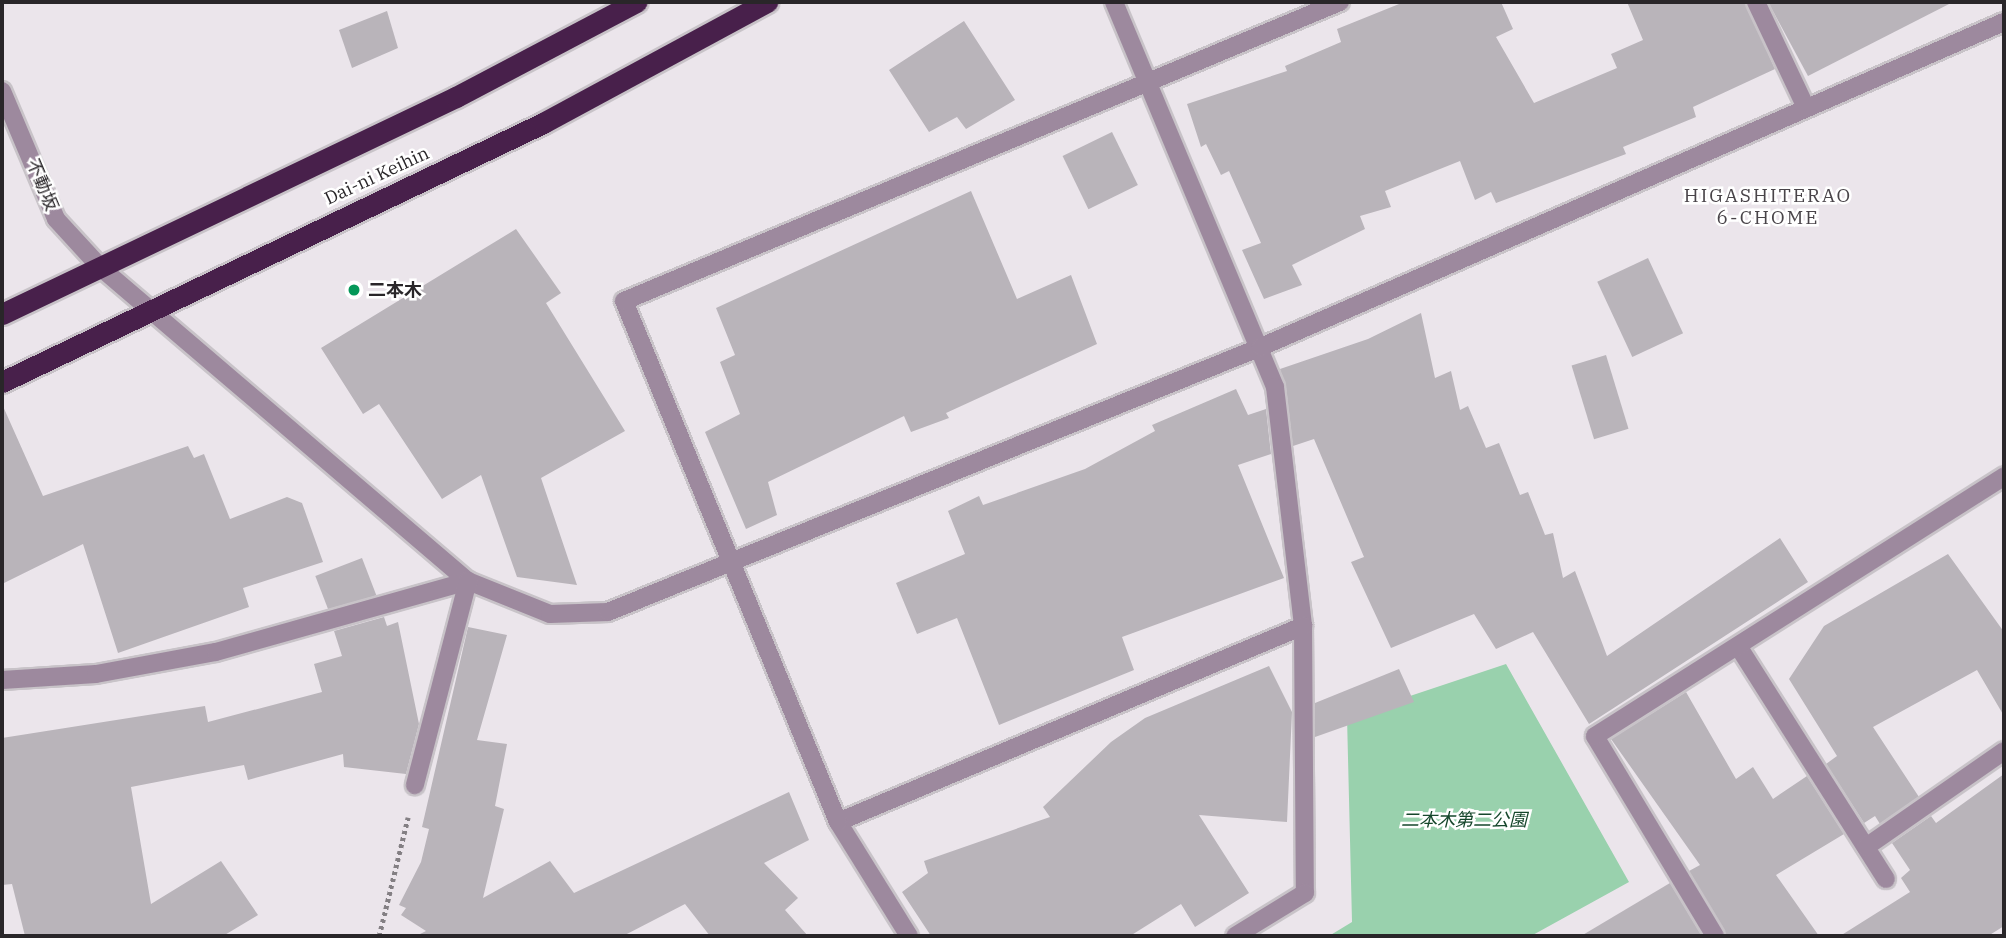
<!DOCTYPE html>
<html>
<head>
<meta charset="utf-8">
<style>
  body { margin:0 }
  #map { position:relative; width:2006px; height:938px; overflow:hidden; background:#ebe5eb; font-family:"IBM Plex Serif","Noto Sans JP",serif }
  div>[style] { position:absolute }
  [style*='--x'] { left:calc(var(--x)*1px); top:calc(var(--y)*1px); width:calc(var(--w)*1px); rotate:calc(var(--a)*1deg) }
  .green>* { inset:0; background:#99d1ad }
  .building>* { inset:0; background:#b9b4ba; transform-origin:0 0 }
  .path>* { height:4.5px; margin-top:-2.25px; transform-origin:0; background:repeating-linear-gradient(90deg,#837f83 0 3.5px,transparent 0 7px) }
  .roads { filter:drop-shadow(2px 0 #c8c3c8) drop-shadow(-2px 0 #c8c3c8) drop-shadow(0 2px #c8c3c8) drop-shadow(0 -2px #c8c3c8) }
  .minor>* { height:18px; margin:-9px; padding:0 9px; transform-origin:9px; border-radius:9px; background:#9d899e }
  .highway>* { height:21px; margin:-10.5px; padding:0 10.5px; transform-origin:10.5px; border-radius:10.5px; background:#48204b }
  .dots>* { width:19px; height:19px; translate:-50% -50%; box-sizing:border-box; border:4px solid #fff; border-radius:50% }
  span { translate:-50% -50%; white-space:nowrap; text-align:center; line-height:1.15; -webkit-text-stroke:5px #fff; paint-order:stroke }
  .street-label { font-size:18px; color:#292629 }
  .poi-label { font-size:18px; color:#292629; font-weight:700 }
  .left { translate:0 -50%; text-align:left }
  .park-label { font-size:18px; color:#16472c; font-style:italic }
  .neighbourhood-label { font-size:19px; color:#494449; letter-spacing:2px }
  .frame { position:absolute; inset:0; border:4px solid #292629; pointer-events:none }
</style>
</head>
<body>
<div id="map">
  <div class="green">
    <div style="clip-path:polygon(1506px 664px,1629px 882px,1531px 936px,1329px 936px,1352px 922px,1347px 717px)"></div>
  </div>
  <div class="building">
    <div style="clip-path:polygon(1404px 2px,1501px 2px,1513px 29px,1496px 37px,1534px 103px,1617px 68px,1611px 54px,1643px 40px,1627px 2px,1745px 2px,1775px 69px,1693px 107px,1696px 117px,1623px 147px,1626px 154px,1496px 203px,1491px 192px,1475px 200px,1460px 161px,1385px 191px,1391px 207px,1360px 216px,1365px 229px,1292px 265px,1302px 285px,1264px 299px,1242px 250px,1261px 243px,1229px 171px,1221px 175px,1206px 144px,1201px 147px,1187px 104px,1287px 71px,1285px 66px,1341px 42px,1337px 29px)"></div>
    <div style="clip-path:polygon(1768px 2px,1953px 2px,1808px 76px)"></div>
    <div style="clip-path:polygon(387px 11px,398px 48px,352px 68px,339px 30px)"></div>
    <div style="clip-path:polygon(964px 21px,1015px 100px,966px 129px,957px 117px,929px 132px,889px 70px)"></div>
    <div style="left:1112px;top:132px;width:59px;height:55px;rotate:64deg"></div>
    <div style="clip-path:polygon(971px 191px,1017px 299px,1071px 275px,1097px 344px,946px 413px,949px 418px,911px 432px,904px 416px,768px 482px,777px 515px,746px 529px,705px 432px,740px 414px,720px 362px,735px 355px,716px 308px)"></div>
    <div style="clip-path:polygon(516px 229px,561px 293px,546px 303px,625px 431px,541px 478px,577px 585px,517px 577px,481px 475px,442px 499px,379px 404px,363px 414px,321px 348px)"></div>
    <div style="left:1648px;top:258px;width:83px;height:56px;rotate:65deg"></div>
    <div style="clip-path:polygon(1421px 313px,1435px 378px,1451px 371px,1460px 410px,1468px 406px,1486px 448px,1499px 443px,1520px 495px,1528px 492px,1545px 535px,1553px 533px,1563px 578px,1575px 571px,1607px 656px,1780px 538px,1808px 582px,1589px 724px,1533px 632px,1496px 649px,1474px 614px,1391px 648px,1351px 562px,1364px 557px,1314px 439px,1293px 446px,1280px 369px,1368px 339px)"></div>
    <div style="left:1606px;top:355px;width:77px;height:36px;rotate:73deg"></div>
    <div style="clip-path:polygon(1236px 389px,1248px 415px,1266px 409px,1271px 454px,1238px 465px,1284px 578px,1122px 637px,1134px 670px,999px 725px,957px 618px,917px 634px,896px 583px,965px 554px,948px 511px,979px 496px,983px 505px,1085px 469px,1155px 431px,1152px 425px)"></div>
    <div style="clip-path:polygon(2px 404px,43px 496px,188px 446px,194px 458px,204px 454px,230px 519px,287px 497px,302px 503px,323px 562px,243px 588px,249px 607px,118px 653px,83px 544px,2px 584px)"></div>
    <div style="clip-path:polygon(1948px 554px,2004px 632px,2004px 716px,1977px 670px,1873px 727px,1919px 797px,1880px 824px,1875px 816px,1864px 823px,1826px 764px,1837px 756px,1789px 679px,1824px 626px)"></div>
    <div style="left:362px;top:558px;width:40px;height:50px;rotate:69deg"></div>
    <div style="clip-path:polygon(384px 617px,387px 626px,398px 622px,419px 724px,406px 774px,344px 767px,343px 754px,248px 780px,244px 765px,131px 787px,151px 904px,221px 861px,258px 915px,223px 936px,25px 936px,12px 884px,2px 885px,2px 738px,205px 706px,208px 722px,322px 692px,314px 664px,342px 656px,334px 631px)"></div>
    <div style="clip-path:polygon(468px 627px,507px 635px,477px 740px,507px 744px,495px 806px,504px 809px,483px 898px,550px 861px,574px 893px,789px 792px,809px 840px,764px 863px,798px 898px,785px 910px,808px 936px,710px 936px,685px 904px,623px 936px,416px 936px,426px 931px,401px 915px,406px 908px,399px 905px,421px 862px,429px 829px,422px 827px)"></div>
    <div style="clip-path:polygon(1269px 666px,1292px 712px,1287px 822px,1199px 815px,1249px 893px,1195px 927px,1181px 904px,1130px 936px,931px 936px,902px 892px,928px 873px,924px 861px,1050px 817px,1043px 807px,1111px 742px,1145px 718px)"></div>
    <div style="clip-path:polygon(1399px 669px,1414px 702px,1315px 737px,1315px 703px)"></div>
    <div style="clip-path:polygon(1686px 692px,1736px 779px,1753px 767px,1773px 799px,1807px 776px,1844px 834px,1776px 875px,1819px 936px,1726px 936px,1689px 871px,1700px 865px,1611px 739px)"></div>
    <div style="clip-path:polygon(2004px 774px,2004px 926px,1988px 936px,1840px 936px,1910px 892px,1901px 878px,1910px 870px,1892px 843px,1931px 816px,1936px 823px)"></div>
    <div style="clip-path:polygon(1670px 883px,1702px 936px,1581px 936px)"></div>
  </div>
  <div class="path">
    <div style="--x:379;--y:936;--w:122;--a:-76.3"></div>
  </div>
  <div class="roads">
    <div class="minor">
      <div style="--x:1114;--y:2;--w:417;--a:67.3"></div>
      <div style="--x:1275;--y:387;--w:241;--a:83.3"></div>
      <div style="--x:1303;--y:626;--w:267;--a:89.6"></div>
      <div style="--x:1305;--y:893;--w:82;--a:148.4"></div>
      <div style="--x:1756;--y:2;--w:117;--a:64.7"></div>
      <div style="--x:2;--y:91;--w:139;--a:67.1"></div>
      <div style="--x:56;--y:219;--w:65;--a:47.5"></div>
      <div style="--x:100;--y:267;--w:484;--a:40.5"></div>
      <div style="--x:468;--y:581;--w:88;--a:21.9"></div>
      <div style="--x:550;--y:614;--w:58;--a:-2"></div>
      <div style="--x:608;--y:612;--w:705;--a:-22.09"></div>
      <div style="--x:1261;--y:347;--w:811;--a:-23.63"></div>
      <div style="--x:1738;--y:646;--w:276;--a:57.6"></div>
      <div style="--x:2;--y:680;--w:94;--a:-3.7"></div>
      <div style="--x:96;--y:674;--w:122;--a:-10.4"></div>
      <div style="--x:216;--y:652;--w:262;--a:-15.7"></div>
      <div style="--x:468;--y:581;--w:211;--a:104.6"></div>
      <div style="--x:838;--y:822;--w:505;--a:-22.86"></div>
      <div style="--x:1866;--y:847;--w:168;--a:-34.8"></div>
      <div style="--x:909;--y:936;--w:134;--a:-121.9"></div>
      <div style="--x:838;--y:822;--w:563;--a:-112.33"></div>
      <div style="--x:624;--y:301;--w:776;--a:-22.67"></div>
      <div style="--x:1715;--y:936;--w:233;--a:-121"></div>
      <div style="--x:1595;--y:736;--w:485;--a:-32.4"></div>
    </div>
    <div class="highway">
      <div style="--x:2;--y:314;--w:503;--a:-25.55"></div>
      <div style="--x:456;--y:97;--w:204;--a:-27.8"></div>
      <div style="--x:2;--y:382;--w:600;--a:-25.58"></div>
      <div style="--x:543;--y:123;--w:255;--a:-28.4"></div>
    </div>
  </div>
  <div class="dots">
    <div style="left:354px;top:290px;background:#049758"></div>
  </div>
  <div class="street-label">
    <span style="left:377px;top:176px;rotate:-25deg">Dai-ni Keihin</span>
    <span style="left:42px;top:185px;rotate:67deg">不動坂</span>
  </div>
  <div class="poi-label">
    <span class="left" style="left:368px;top:290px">二本木</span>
  </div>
  <div class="park-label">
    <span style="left:1464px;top:820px">二本木第二公園</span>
  </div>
  <div class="neighbourhood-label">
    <span style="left:1768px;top:207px">HIGASHITERAO<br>6-CHOME</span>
  </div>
  <div class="frame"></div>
</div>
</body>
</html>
